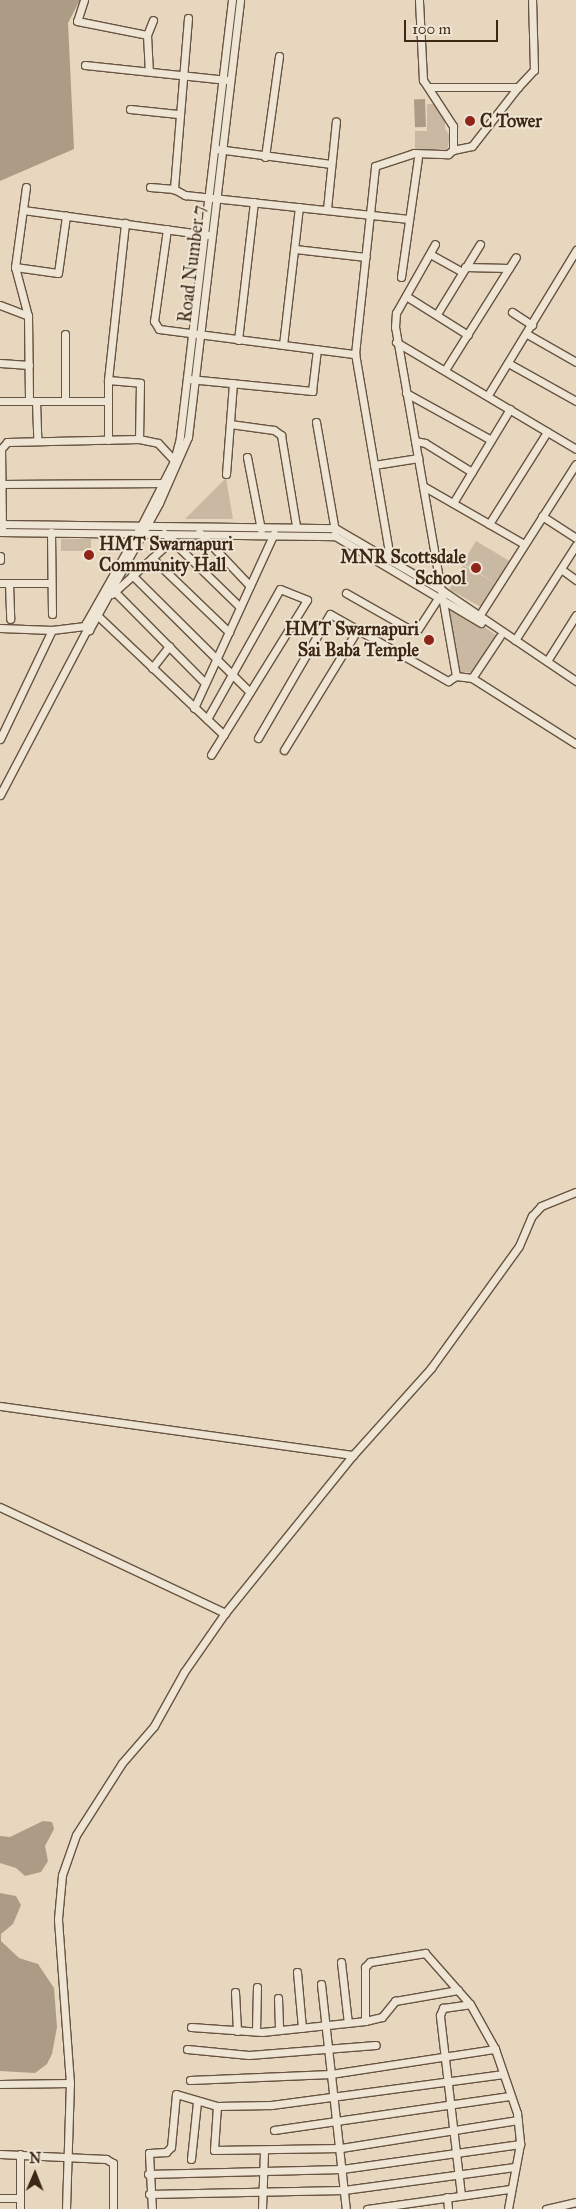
<!DOCTYPE html>
<html>
<head>
<meta charset="utf-8">
<style>
  body { margin:0 }
  #map { position:relative; width:576px; height:2209px; overflow:hidden; background:#e7d7bf; font-family:"IM FELL Great Primer",serif }
  div>[style] { position:absolute }
  [style*='--x'] { left:calc(var(--x)*1px); top:calc(var(--y)*1px); width:calc(var(--w)*1px); rotate:calc(var(--a)*1deg) }
  .green>* { inset:0; background:#cab9a2; transform-origin:0 0 }
  .water>* { inset:0; background:#ad9c85; transform-origin:0 0 }
  .roads { filter:drop-shadow(1px 0 #685440) drop-shadow(-1px 0 #685440) drop-shadow(0 1px #685440) drop-shadow(0 -1px #685440) }
  .minor>* { height:7px; margin:-3.5px; padding:0 3.5px; transform-origin:3.5px; border-radius:3.5px; background:#efe5d5 }
  .dots>* { width:14px; height:14px; translate:-50% -50%; box-sizing:border-box; border:2px solid #efe5d5; border-radius:50% }
  span { translate:-50% -50%; white-space:nowrap; text-align:center; line-height:1.15; -webkit-text-stroke:4px #efe5d5; paint-order:stroke }
  .poi-label { font-size:18px; color:#3d2815; font-weight:700 }
  .left { translate:0 -50%; text-align:left }
  .right { translate:-100% -50%; text-align:right }
  .street-label { font-size:18px; color:#3d2815 }
  .north { position:absolute; left:10px; top:2149px; width:50px; height:50px; -webkit-text-stroke:4px #efe5d5; paint-order:stroke; rotate:1deg; font-size:14px; font-weight:700; line-height:20px; text-align:center; color:#3d2815 }
  .north::after { content:''; display:block; margin:auto; width:18px; height:22px; background:#3d2815; clip-path:polygon(50% 0,100% 100%,50% 72%,0 100%) }
  .scale { position:absolute; left:404px; top:20px; width:94px; height:22px; box-sizing:border-box; border:2px solid #3d2815; border-top:0; padding-left:6px; font-size:15px; line-height:18px; white-space:nowrap; color:#3d2815; -webkit-text-stroke:4px #efe5d5; paint-order:stroke }
</style>
</head>
<body>
<div id="map">
  <div class="green">
    <div style="clip-path:polygon(427px 104px,435px 104px,445px 118px,445px 129px,450px 136px,447px 150px,415px 149px,415px 131px,427px 131px)"></div>
    <div style="clip-path:polygon(226px 478px,233px 519px,185px 519px)"></div>
    <div style="left:61px;top:539px;width:30px;height:12px"></div>
    <div style="left:476px;top:541px;width:39px;height:26px;rotate:31deg"></div>
    <div style="left:463px;top:565px;width:37px;height:28px;rotate:29deg"></div>
    <div style="clip-path:polygon(448px 602px,496px 635px,473px 672px,459px 673px)"></div>
  </div>
  <div class="water">
    <div style="clip-path:polygon(0 0,80px 0,68px 23px,74px 149px,0 181px)"></div>
    <div style="left:425px;top:99px;width:28px;height:11px;rotate:88deg"></div>
    <div style="clip-path:polygon(43px 1821px,52px 1822px,54px 1829px,45px 1846px,48px 1861px,41px 1872px,25px 1876px,16px 1868px,0 1863px,0 1836px,10px 1837px)"></div>
    <div style="clip-path:polygon(0 1893px,16px 1896px,21px 1905px,13px 1924px,1px 1934px,1px 1941px,19px 1958px,38px 1964px,54px 1988px,57px 2027px,52px 2054px,47px 2064px,35px 2073px,0 2071px)"></div>
  </div>
  <div class="roads">
    <div class="minor">
      <div style="--x:84;--y:0;--w:22;--a:108"></div>
      <div style="--x:77;--y:21;--w:71;--a:11.3"></div>
      <div style="--x:147;--y:35;--w:36;--a:87"></div>
      <div style="--x:232;--y:0;--w:445;--a:96.8"></div>
      <div style="--x:179;--y:442;--w:20;--a:105"></div>
      <div style="--x:174;--y:461;--w:71;--a:116.9"></div>
      <div style="--x:142;--y:524;--w:114;--a:119.5"></div>
      <div style="--x:86;--y:623;--w:8;--a:67"></div>
      <div style="--x:89;--y:630;--w:145;--a:-61.1"></div>
      <div style="--x:159;--y:503;--w:72;--a:-66.3"></div>
      <div style="--x:188;--y:437;--w:440;--a:-83.2"></div>
      <div style="--x:188;--y:18;--w:172;--a:94.7"></div>
      <div style="--x:174;--y:189;--w:13;--a:29"></div>
      <div style="--x:185;--y:195;--w:225;--a:6.1"></div>
      <div style="--x:147;--y:35;--w:16;--a:-68"></div>
      <div style="--x:85;--y:65;--w:143;--a:6"></div>
      <div style="--x:429;--y:87;--w:89;--a:0"></div>
      <div style="--x:518;--y:87;--w:23;--a:-47"></div>
      <div style="--x:534;--y:70;--w:70;--a:-91.6"></div>
      <div style="--x:130;--y:109;--w:48;--a:5.9"></div>
      <div style="--x:217;--y:149;--w:115;--a:7.5"></div>
      <div style="--x:453;--y:150;--w:19;--a:-12"></div>
      <div style="--x:472;--y:146;--w:75;--a:-52.1"></div>
      <div style="--x:265;--y:157;--w:102;--a:-82.1"></div>
      <div style="--x:26;--y:187;--w:81;--a:97.8"></div>
      <div style="--x:15;--y:267;--w:51;--a:75.1"></div>
      <div style="--x:28;--y:316;--w:85;--a:89.3"></div>
      <div style="--x:150;--y:187;--w:24;--a:5"></div>
      <div style="--x:327;--y:209;--w:88;--a:-84.2"></div>
      <div style="--x:23;--y:210;--w:187;--a:7.7"></div>
      <div style="--x:167;--y:229;--w:93;--a:98"></div>
      <div style="--x:154;--y:321;--w:9;--a:58"></div>
      <div style="--x:159;--y:329;--w:198;--a:7.3"></div>
      <div style="--x:295;--y:249;--w:71;--a:6.4"></div>
      <div style="--x:430;--y:254;--w:37;--a:29"></div>
      <div style="--x:15;--y:267;--w:43;--a:7.9"></div>
      <div style="--x:58;--y:273;--w:58;--a:-82"></div>
      <div style="--x:465;--y:267;--w:44;--a:1.3"></div>
      <div style="--x:401;--y:277;--w:120;--a:-81.9"></div>
      <div style="--x:406;--y:296;--w:73;--a:32.2"></div>
      <div style="--x:0;--y:305;--w:30;--a:21"></div>
      <div style="--x:512;--y:312;--w:24;--a:33"></div>
      <div style="--x:437;--y:314;--w:82;--a:-58.4"></div>
      <div style="--x:527;--y:334;--w:56;--a:29.7"></div>
      <div style="--x:238;--y:340;--w:139;--a:-83.4"></div>
      <div style="--x:396;--y:342;--w:209;--a:30.7"></div>
      <div style="--x:283;--y:345;--w:139;--a:-83.4"></div>
      <div style="--x:0;--y:363;--w:29;--a:4"></div>
      <div style="--x:508;--y:363;--w:78;--a:29.2"></div>
      <div style="--x:445;--y:370;--w:133;--a:-57.9"></div>
      <div style="--x:189;--y:379;--w:124;--a:5.6"></div>
      <div style="--x:312;--y:391;--w:42;--a:-83.2"></div>
      <div style="--x:108;--y:380;--w:32;--a:5"></div>
      <div style="--x:140;--y:383;--w:56;--a:91"></div>
      <div style="--x:406;--y:393;--w:97;--a:28.9"></div>
      <div style="--x:488;--y:395;--w:170;--a:-58.7"></div>
      <div style="--x:0;--y:401;--w:107;--a:0"></div>
      <div style="--x:36;--y:401;--w:38;--a:88"></div>
      <div style="--x:65;--y:401;--w:67;--a:-90"></div>
      <div style="--x:316;--y:422;--w:111;--a:80.1"></div>
      <div style="--x:230;--y:424;--w:44;--a:7.8"></div>
      <div style="--x:274;--y:430;--w:9;--a:36"></div>
      <div style="--x:281;--y:435;--w:92;--a:80.6"></div>
      <div style="--x:108;--y:440;--w:60;--a:-90"></div>
      <div style="--x:108;--y:380;--w:158;--a:-83.8"></div>
      <div style="--x:415;--y:441;--w:10;--a:11"></div>
      <div style="--x:425;--y:443;--w:55;--a:31.7"></div>
      <div style="--x:247;--y:457;--w:74;--a:79.1"></div>
      <div style="--x:374;--y:465;--w:45;--a:-9"></div>
      <div style="--x:226;--y:474;--w:91;--a:-85.6"></div>
      <div style="--x:1;--y:484;--w:165;--a:-0.3"></div>
      <div style="--x:423;--y:486;--w:116;--a:29.9"></div>
      <div style="--x:453;--y:503;--w:110;--a:-58.8"></div>
      <div style="--x:542;--y:516;--w:40;--a:32.9"></div>
      <div style="--x:0;--y:524;--w:335;--a:0.7"></div>
      <div style="--x:335;--y:528;--w:125;--a:30.3"></div>
      <div style="--x:443;--y:591;--w:161;--a:34.1"></div>
      <div style="--x:489;--y:524;--w:109;--a:-57.8"></div>
      <div style="--x:2;--y:528;--w:79;--a:-90.7"></div>
      <div style="--x:1;--y:449;--w:9;--a:-49"></div>
      <div style="--x:7;--y:442;--w:132;--a:-1.3"></div>
      <div style="--x:139;--y:439;--w:19;--a:12"></div>
      <div style="--x:158;--y:443;--w:26;--a:47"></div>
      <div style="--x:0;--y:532;--w:335;--a:0.7"></div>
      <div style="--x:335;--y:536;--w:170;--a:30.8"></div>
      <div style="--x:51;--y:532;--w:82;--a:89.3"></div>
      <div style="--x:199;--y:532;--w:74;--a:46.6"></div>
      <div style="--x:164;--y:533;--w:106;--a:44.2"></div>
      <div style="--x:152;--y:558;--w:107;--a:43.9"></div>
      <div style="--x:390;--y:558;--w:207;--a:-99.7"></div>
      <div style="--x:355;--y:354;--w:189;--a:-83.9"></div>
      <div style="--x:375;--y:166;--w:41;--a:-18.4"></div>
      <div style="--x:414;--y:153;--w:34;--a:2"></div>
      <div style="--x:448;--y:154;--w:6;--a:-39"></div>
      <div style="--x:453;--y:150;--w:24;--a:-90"></div>
      <div style="--x:453;--y:126;--w:55;--a:-123.1"></div>
      <div style="--x:423;--y:80;--w:80;--a:-92.9"></div>
      <div style="--x:0;--y:560;--w:4;--a:-90"></div>
      <div style="--x:561;--y:569;--w:19;--a:36"></div>
      <div style="--x:132;--y:575;--w:166;--a:44.8"></div>
      <div style="--x:0;--y:583;--w:51;--a:0"></div>
      <div style="--x:9;--y:583;--w:36;--a:88"></div>
      <div style="--x:115;--y:592;--w:128;--a:45.3"></div>
      <div style="--x:346;--y:593;--w:77;--a:29.6"></div>
      <div style="--x:413;--y:631;--w:5;--a:-22"></div>
      <div style="--x:418;--y:629;--w:38;--a:-57"></div>
      <div style="--x:112;--y:594;--w:81;--a:-42"></div>
      <div style="--x:98;--y:616;--w:173;--a:43.4"></div>
      <div style="--x:479;--y:616;--w:180;--a:-57.5"></div>
      <div style="--x:0;--y:628;--w:52;--a:2.2"></div>
      <div style="--x:52;--y:630;--w:33;--a:-7"></div>
      <div style="--x:515;--y:640;--w:113;--a:-57.3"></div>
      <div style="--x:547;--y:661;--w:54;--a:-57.8"></div>
      <div style="--x:152;--y:668;--w:28;--a:-52"></div>
      <div style="--x:456;--y:676;--w:16;--a:7"></div>
      <div style="--x:472;--y:678;--w:123;--a:32.4"></div>
      <div style="--x:472;--y:678;--w:50;--a:-56.3"></div>
      <div style="--x:194;--y:708;--w:192;--a:-65.4"></div>
      <div style="--x:207;--y:719;--w:149;--a:-60.7"></div>
      <div style="--x:280;--y:589;--w:29;--a:22"></div>
      <div style="--x:307;--y:600;--w:182;--a:121.8"></div>
      <div style="--x:258;--y:738;--w:143;--a:-59.9"></div>
      <div style="--x:330;--y:614;--w:136;--a:29.6"></div>
      <div style="--x:448;--y:681;--w:9;--a:-32"></div>
      <div style="--x:456;--y:676;--w:354;--a:-99.9"></div>
      <div style="--x:395;--y:327;--w:14;--a:-86"></div>
      <div style="--x:396;--y:313;--w:79;--a:-60.5"></div>
      <div style="--x:0;--y:739;--w:121;--a:-64.5"></div>
      <div style="--x:284;--y:750;--w:142;--a:-58.6"></div>
      <div style="--x:0;--y:795;--w:187;--a:-62.3"></div>
      <div style="--x:0;--y:1406;--w:356;--a:7.9"></div>
      <div style="--x:0;--y:1507;--w:249;--a:25.2"></div>
      <div style="--x:341;--y:1962;--w:61;--a:83.5"></div>
      <div style="--x:297;--y:1972;--w:56;--a:84.9"></div>
      <div style="--x:321;--y:1984;--w:226;--a:83.7"></div>
      <div style="--x:235;--y:1992;--w:39;--a:87"></div>
      <div style="--x:278;--y:1998;--w:32;--a:88"></div>
      <div style="--x:365;--y:2021;--w:17;--a:-13"></div>
      <div style="--x:382;--y:2017;--w:21;--a:-51"></div>
      <div style="--x:395;--y:2001;--w:64;--a:-9.9"></div>
      <div style="--x:191;--y:2027;--w:71;--a:4"></div>
      <div style="--x:262;--y:2032;--w:104;--a:-6.1"></div>
      <div style="--x:365;--y:2021;--w:54;--a:-90"></div>
      <div style="--x:365;--y:1967;--w:7;--a:-45"></div>
      <div style="--x:370;--y:1962;--w:56;--a:-9.3"></div>
      <div style="--x:425;--y:1953;--w:68;--a:48.6"></div>
      <div style="--x:470;--y:2004;--w:51;--a:60.9"></div>
      <div style="--x:495;--y:2049;--w:68;--a:71"></div>
      <div style="--x:517;--y:2113;--w:31;--a:84"></div>
      <div style="--x:520;--y:2144;--w:66;--a:100.5"></div>
      <div style="--x:256;--y:2031;--w:44;--a:-88.7"></div>
      <div style="--x:187;--y:2049;--w:62;--a:5.5"></div>
      <div style="--x:249;--y:2055;--w:127;--a:-4.5"></div>
      <div style="--x:190;--y:2080;--w:141;--a:-2.4"></div>
      <div style="--x:331;--y:2074;--w:166;--a:-8.7"></div>
      <div style="--x:0;--y:2084;--w:70;--a:-0.8"></div>
      <div style="--x:217;--y:2106;--w:44;--a:93.9"></div>
      <div style="--x:214;--y:2150;--w:127;--a:-0.9"></div>
      <div style="--x:341;--y:2148;--w:179;--a:-9"></div>
      <div style="--x:274;--y:2130;--w:238;--a:-8.2"></div>
      <div style="--x:0;--y:2154;--w:106;--a:2.7"></div>
      <div style="--x:106;--y:2159;--w:8;--a:30"></div>
      <div style="--x:113;--y:2163;--w:46;--a:90"></div>
      <div style="--x:191;--y:2159;--w:57;--a:-84"></div>
      <div style="--x:148;--y:2174;--w:194;--a:-1.5"></div>
      <div style="--x:342;--y:2169;--w:180;--a:-8"></div>
      <div style="--x:149;--y:2194;--w:195;--a:-1.2"></div>
      <div style="--x:344;--y:2190;--w:172;--a:-7.7"></div>
      <div style="--x:461;--y:2195;--w:181;--a:-96.7"></div>
      <div style="--x:440;--y:2015;--w:8;--a:-67"></div>
      <div style="--x:443;--y:2008;--w:27;--a:-8"></div>
      <div style="--x:447;--y:2197;--w:12;--a:85"></div>
      <div style="--x:0;--y:2198;--w:20;--a:0"></div>
      <div style="--x:20;--y:2209;--w:55;--a:-90"></div>
      <div style="--x:66;--y:2209;--w:126;--a:-88.2"></div>
      <div style="--x:70;--y:2083;--w:164;--a:-94.2"></div>
      <div style="--x:58;--y:1919;--w:44;--a:-84.8"></div>
      <div style="--x:62;--y:1875;--w:42;--a:-70.7"></div>
      <div style="--x:76;--y:1835;--w:85;--a:-57.4"></div>
      <div style="--x:122;--y:1763;--w:49;--a:-49.1"></div>
      <div style="--x:154;--y:1726;--w:62;--a:-60.9"></div>
      <div style="--x:184;--y:1672;--w:72;--a:-55.2"></div>
      <div style="--x:225;--y:1613;--w:203;--a:-51"></div>
      <div style="--x:353;--y:1455;--w:117;--a:-48.1"></div>
      <div style="--x:431;--y:1368;--w:150;--a:-54.2"></div>
      <div style="--x:519;--y:1246;--w:33;--a:-67"></div>
      <div style="--x:532;--y:1216;--w:13;--a:-48"></div>
      <div style="--x:541;--y:1206;--w:38;--a:-22"></div>
      <div style="--x:152;--y:2209;--w:56;--a:-93.1"></div>
      <div style="--x:149;--y:2153;--w:17;--a:-3"></div>
      <div style="--x:166;--y:2152;--w:7;--a:-45"></div>
      <div style="--x:171;--y:2147;--w:53;--a:-84.6"></div>
      <div style="--x:176;--y:2094;--w:43;--a:16.3"></div>
      <div style="--x:217;--y:2106;--w:54;--a:-1.1"></div>
      <div style="--x:271;--y:2105;--w:233;--a:-7.6"></div>
      <div style="--x:262;--y:2209;--w:57;--a:-88"></div>
      <div style="--x:367;--y:2209;--w:143;--a:-8"></div>
      <div style="--x:546;--y:2209;--w:31;--a:-13"></div>
    </div>
  </div>
  <div class="dots">
    <div style="left:470px;top:121px;background:#8f2418"></div>
    <div style="left:89px;top:555px;background:#8f2418"></div>
    <div style="left:476px;top:568px;background:#8f2418"></div>
    <div style="left:429px;top:640px;background:#8f2418"></div>
  </div>
  <div class="poi-label">
    <span class="left" style="left:480px;top:121px">C Tower</span>
    <span class="left" style="left:99px;top:555px">HMT Swarnapuri<br>Community Hall</span>
    <span class="right" style="left:466px;top:568px">MNR Scottsdale<br>School</span>
    <span class="right" style="left:419px;top:640px">HMT Swarnapuri<br>Sai Baba Temple</span>
  </div>
  <div class="street-label">
    <span style="left:192px;top:264px;rotate:-83deg">Road Number 7</span>
  </div>
  <div class="north">N</div>
  <div class="scale">100 m</div>
</div>
</body>
</html>
